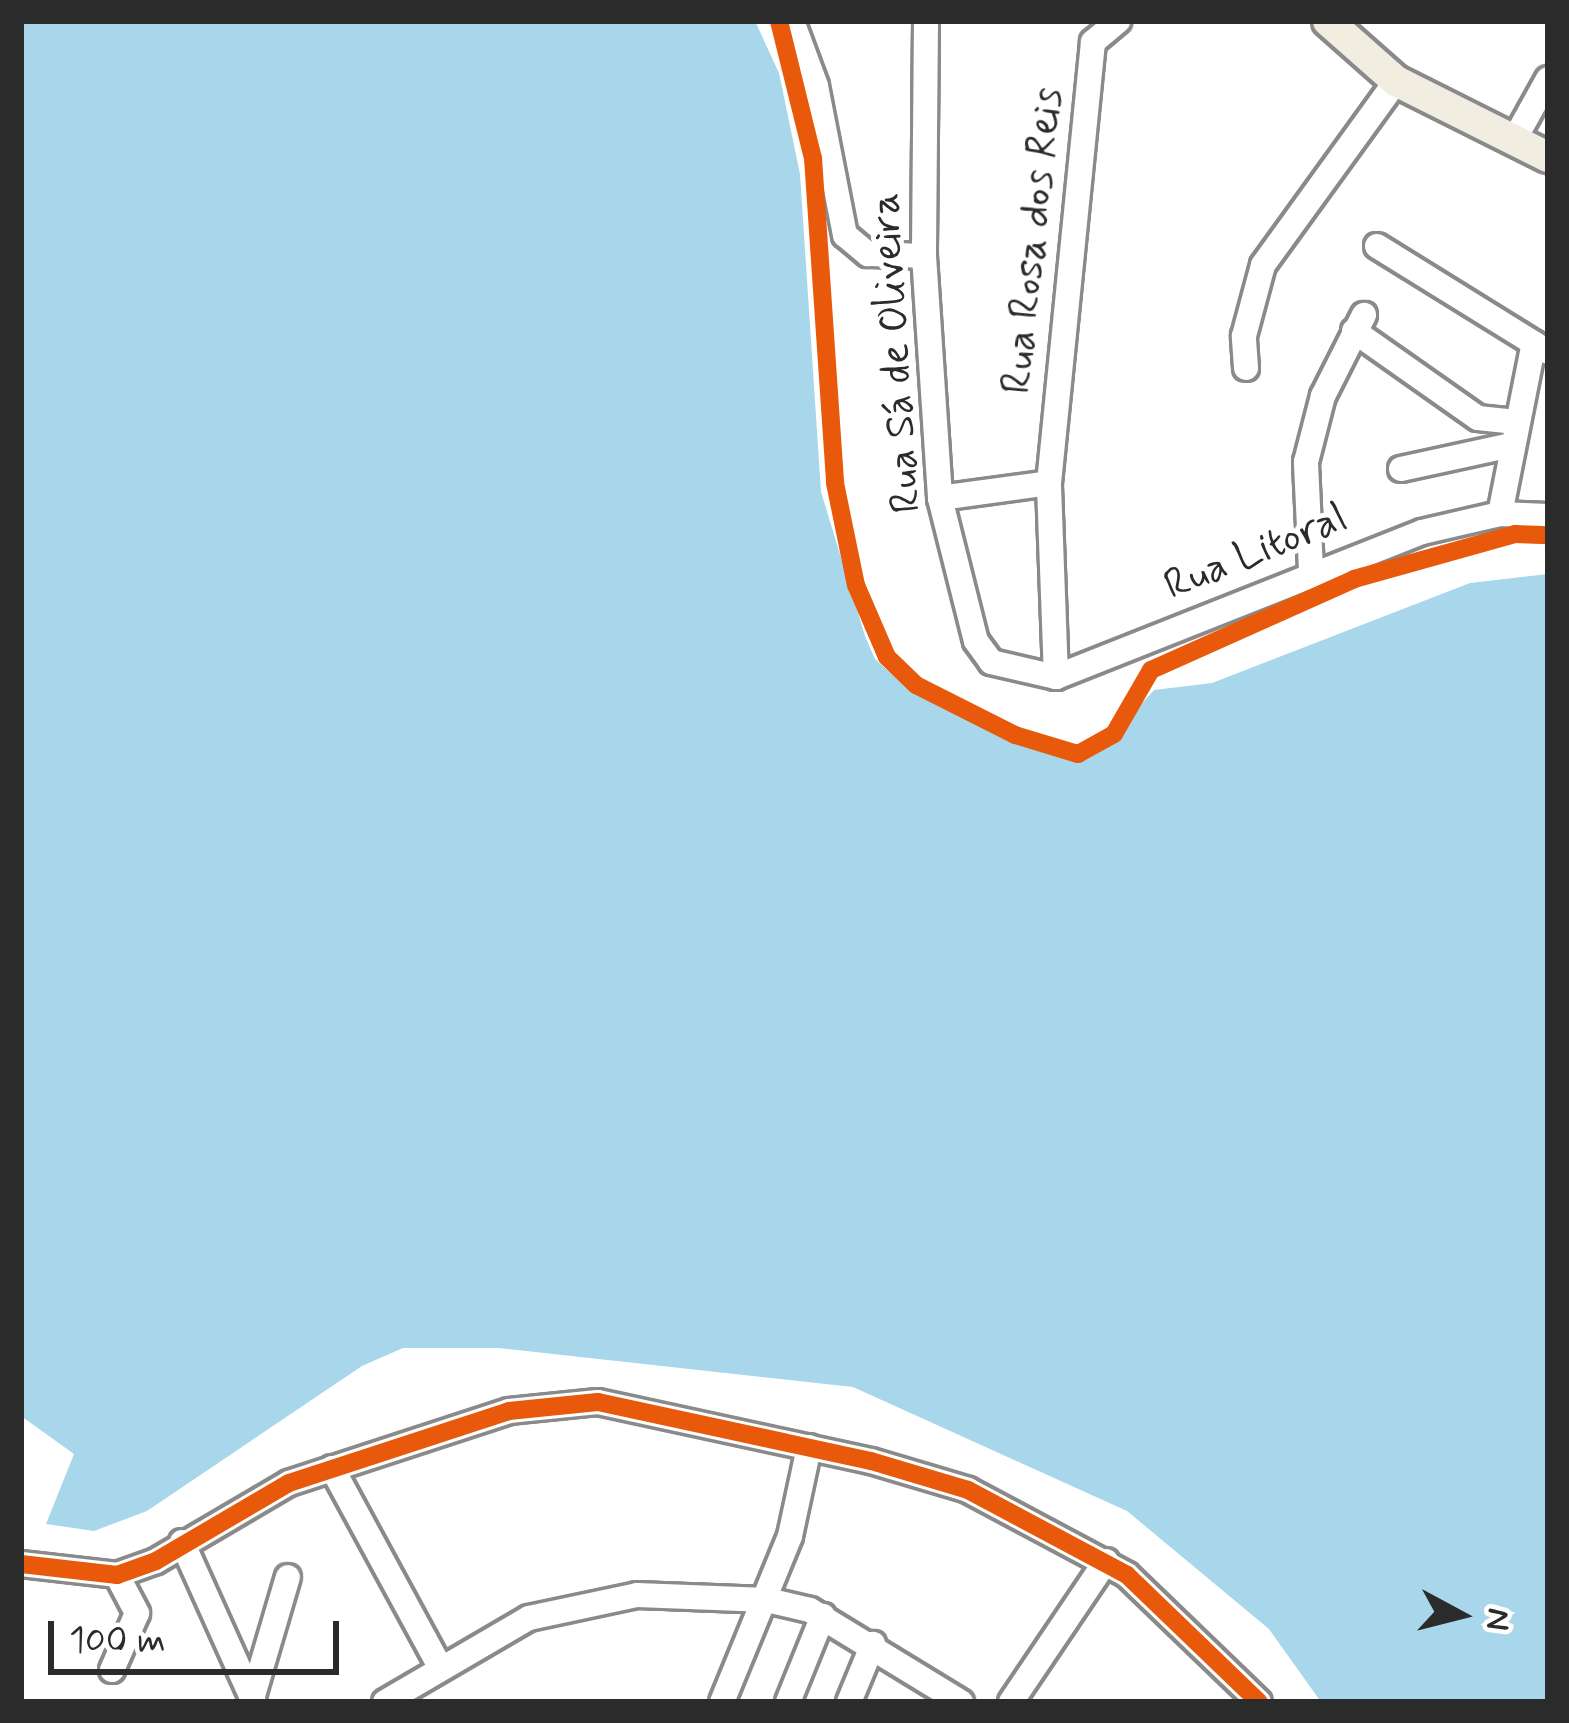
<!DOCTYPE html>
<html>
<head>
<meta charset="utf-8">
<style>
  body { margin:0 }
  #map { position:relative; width:1569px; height:1723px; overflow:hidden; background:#fff; font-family:Mynerve,sans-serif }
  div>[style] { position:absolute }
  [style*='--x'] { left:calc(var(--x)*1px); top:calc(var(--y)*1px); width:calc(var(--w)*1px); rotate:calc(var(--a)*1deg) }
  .water>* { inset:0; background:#a8d7eb }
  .roads { filter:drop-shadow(3px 0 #8a8a8a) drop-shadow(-3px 0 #8a8a8a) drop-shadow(0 3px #8a8a8a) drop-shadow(0 -3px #8a8a8a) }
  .minor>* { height:24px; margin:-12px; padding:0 12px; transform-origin:12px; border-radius:12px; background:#fff }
  .major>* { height:30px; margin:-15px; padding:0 15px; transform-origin:15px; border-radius:15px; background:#f1ede1 }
  .cycleway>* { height:18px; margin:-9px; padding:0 9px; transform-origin:9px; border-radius:9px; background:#e8590c }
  span { translate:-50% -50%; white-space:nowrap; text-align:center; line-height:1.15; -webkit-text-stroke:10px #fff; paint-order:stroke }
  .street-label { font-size:42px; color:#2b2b2b }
  .frame { position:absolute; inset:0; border:24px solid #2b2b2b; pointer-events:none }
  .north { position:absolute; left:1401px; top:1555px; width:120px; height:120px; -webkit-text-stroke:9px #fff; paint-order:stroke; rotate:97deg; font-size:33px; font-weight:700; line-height:48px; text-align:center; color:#2b2b2b }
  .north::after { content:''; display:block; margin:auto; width:42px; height:54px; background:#2b2b2b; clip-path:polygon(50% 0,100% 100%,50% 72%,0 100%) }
  .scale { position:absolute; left:48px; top:1621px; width:291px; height:54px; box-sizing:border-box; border:6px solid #2b2b2b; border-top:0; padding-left:15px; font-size:36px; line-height:42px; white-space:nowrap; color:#2b2b2b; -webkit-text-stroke:9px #fff; paint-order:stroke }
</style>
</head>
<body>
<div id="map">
  <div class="water">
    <div style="clip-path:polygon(21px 21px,755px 21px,779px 73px,800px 174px,821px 492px,865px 636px,875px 659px,908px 689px,1046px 753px,1074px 757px,1103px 747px,1154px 690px,1212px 683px,1470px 583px,1548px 574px,1548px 1702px,1321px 1702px,1269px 1629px,1127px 1511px,853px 1387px,498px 1348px,403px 1348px,362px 1366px,147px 1511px,94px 1531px,46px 1524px,74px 1454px,21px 1416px)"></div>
  </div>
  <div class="roads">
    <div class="minor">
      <div style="--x:792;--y:21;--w:69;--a:69.7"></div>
      <div style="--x:816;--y:86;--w:152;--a:79"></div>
      <div style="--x:845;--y:235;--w:30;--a:40"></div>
      <div style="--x:868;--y:254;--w:56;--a:2"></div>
      <div style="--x:926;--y:21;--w:235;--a:90.5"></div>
      <div style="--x:924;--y:256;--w:243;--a:86.2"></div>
      <div style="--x:940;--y:498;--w:147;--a:75.9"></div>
      <div style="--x:976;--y:641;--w:26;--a:54"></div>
      <div style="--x:991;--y:662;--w:67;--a:13"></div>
      <div style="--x:1056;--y:677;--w:394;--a:-21.6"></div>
      <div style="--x:1422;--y:532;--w:80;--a:-13"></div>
      <div style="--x:1500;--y:514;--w:48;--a:2.4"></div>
      <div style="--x:1513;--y:142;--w:72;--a:-60.9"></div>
      <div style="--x:1377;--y:246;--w:201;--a:31.8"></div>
      <div style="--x:1354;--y:331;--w:151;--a:35.1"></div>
      <div style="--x:1478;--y:418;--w:38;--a:6"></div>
      <div style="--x:1246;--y:368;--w:32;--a:-94"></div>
      <div style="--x:1244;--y:336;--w:73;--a:-75"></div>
      <div style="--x:1263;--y:265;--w:227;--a:-54.1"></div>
      <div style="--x:1401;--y:469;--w:113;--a:-12.3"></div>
      <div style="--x:940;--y:498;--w:110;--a:-7.8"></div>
      <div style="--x:1500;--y:514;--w:174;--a:-78.8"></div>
      <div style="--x:1311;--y:570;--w:108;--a:-92.7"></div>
      <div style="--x:1306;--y:462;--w:68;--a:-75.6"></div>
      <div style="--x:1323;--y:396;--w:91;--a:-63.2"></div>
      <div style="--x:1056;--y:677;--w:194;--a:-92.1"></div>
      <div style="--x:1049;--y:483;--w:443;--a:-84.3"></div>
      <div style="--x:1093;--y:42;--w:33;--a:-40"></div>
      <div style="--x:332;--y:1468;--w:224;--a:61.5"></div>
      <div style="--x:182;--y:1542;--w:175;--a:65.8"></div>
      <div style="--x:21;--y:1564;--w:97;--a:6.5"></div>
      <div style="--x:117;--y:1575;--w:41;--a:-19.7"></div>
      <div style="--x:156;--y:1561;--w:154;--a:-30.4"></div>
      <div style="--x:289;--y:1483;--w:231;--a:-18.1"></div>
      <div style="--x:509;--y:1411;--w:89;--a:-5.8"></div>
      <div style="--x:598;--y:1402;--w:279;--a:12.2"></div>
      <div style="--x:871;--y:1461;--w:101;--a:16.6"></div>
      <div style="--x:968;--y:1490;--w:180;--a:28.1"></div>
      <div style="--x:1127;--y:1575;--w:183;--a:43.9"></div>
      <div style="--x:112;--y:1670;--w:62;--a:-66.3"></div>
      <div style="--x:137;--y:1613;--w:43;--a:-117.8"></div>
      <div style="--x:252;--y:1699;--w:127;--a:-73.6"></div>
      <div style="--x:385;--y:1702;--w:167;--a:-30.3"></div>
      <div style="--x:529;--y:1618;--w:110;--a:-12"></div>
      <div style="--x:637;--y:1595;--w:130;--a:2.2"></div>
      <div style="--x:767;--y:1600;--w:44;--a:13.1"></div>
      <div style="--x:810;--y:1610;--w:177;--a:31.4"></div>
      <div style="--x:722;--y:1702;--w:179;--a:-67.7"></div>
      <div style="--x:790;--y:1536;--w:91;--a:-77.9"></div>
      <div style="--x:788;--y:1702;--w:93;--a:-67.9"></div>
      <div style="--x:849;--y:1702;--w:63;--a:-67.5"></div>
      <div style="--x:1011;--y:1702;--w:170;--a:-56"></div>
    </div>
    <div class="major">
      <div style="--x:1328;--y:21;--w:91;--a:41.4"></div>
      <div style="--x:1396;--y:81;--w:170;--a:26.6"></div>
    </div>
  </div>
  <div class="cycleway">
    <div style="--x:779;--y:21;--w:141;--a:76.1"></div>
    <div style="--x:813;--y:158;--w:326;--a:86.1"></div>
    <div style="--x:835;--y:483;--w:104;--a:78.4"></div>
    <div style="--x:856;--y:585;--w:78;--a:66.7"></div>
    <div style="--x:887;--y:657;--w:40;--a:44"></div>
    <div style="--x:916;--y:685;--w:111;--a:26.8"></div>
    <div style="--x:1015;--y:735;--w:66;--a:16.8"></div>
    <div style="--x:1078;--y:754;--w:41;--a:-29.1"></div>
    <div style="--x:1114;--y:734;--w:74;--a:-60"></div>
    <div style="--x:1151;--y:670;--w:222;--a:-24.1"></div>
    <div style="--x:1354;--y:579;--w:167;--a:-15.6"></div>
    <div style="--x:1515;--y:534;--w:33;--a:2"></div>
    <div style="--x:21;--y:1564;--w:97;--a:6.5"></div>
    <div style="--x:117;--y:1575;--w:41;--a:-19.7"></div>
    <div style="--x:156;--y:1561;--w:154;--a:-30.4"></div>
    <div style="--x:289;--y:1483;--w:231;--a:-18.1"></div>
    <div style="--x:509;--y:1411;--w:89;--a:-5.8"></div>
    <div style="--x:598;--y:1402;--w:279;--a:12.2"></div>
    <div style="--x:871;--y:1461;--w:101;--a:16.6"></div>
    <div style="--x:968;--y:1490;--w:180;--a:28.1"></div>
    <div style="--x:1127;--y:1575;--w:183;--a:43.9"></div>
  </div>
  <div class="street-label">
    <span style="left:1034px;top:241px;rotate:-84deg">Rua Rosa dos Reis</span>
    <span style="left:897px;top:353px;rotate:-94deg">Rua Sá de Oliveira</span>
    <span style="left:1256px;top:553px;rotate:-22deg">Rua Litoral</span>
  </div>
  <div class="frame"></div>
  <div class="north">N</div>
  <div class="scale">100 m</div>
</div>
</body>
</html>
